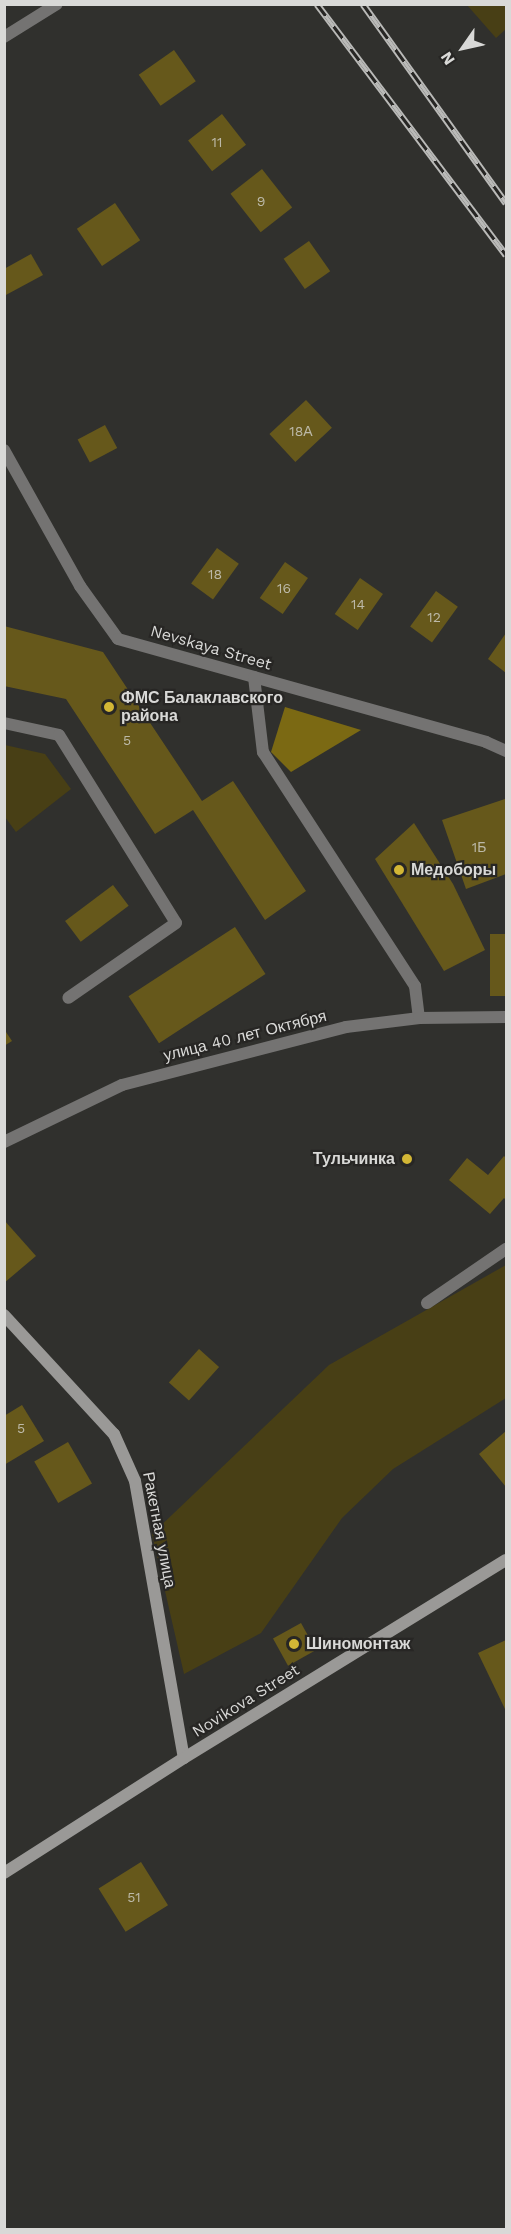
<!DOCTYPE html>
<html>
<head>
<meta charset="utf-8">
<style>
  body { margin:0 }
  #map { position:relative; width:511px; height:2234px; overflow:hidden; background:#30302d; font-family:"Work Sans",sans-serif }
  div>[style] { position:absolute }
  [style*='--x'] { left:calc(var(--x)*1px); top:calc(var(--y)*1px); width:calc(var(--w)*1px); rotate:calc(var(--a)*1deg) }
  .green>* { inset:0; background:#483f15 }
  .forest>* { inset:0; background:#7b6913 }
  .building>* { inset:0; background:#66581b; transform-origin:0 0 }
  .service>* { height:12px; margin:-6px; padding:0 6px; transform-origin:6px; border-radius:6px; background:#747372 }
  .minor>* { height:12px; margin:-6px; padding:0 6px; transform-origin:6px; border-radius:6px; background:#747372 }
  .secondary>* { height:12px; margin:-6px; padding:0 6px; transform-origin:6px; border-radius:6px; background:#9a9997 }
  .rail>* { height:7px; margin-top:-3.5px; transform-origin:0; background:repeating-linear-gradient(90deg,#272624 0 14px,#babab8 0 28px); box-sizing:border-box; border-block:2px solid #babab8 }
  .dots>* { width:16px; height:16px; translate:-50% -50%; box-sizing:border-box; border:3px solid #272624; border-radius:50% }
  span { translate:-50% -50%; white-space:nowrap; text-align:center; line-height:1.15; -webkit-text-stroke:4.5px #272624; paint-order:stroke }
  .number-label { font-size:14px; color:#bcb9a8 }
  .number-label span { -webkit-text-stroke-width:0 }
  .street-label { font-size:16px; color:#d9d9d7 }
  .poi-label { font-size:16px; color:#d9d9d7; font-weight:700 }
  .left { translate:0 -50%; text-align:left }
  .right { translate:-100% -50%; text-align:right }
  .frame { position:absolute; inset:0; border:6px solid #d9d9d7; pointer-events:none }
  .north { position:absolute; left:433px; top:18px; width:60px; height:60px; -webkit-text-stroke:4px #272624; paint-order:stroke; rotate:236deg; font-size:16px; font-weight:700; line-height:24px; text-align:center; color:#d9d9d7 }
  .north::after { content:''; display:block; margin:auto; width:21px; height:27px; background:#d9d9d7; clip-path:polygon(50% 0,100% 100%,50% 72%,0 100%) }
</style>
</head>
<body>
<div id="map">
  <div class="green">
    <div style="clip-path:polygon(467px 5px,506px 5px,506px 29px,496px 38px)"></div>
    <div style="clip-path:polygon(5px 745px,45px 754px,71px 789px,16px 832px,5px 817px)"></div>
    <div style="clip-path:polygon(506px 1265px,506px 1398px,393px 1469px,342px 1518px,261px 1633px,184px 1674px,152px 1534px,329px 1365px)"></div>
  </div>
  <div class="forest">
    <div style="clip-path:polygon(285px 707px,361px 730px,291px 772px,271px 752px)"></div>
  </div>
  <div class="building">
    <div style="left:174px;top:50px;width:38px;height:43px;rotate:55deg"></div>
    <div style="left:222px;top:114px;width:39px;height:43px;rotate:52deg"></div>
    <div style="left:262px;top:169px;width:49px;height:40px;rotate:52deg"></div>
    <div style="left:115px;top:203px;width:45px;height:46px;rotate:56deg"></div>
    <div style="left:309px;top:241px;width:37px;height:31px;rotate:55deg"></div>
    <div style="clip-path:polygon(31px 254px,43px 275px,4px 296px,4px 269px)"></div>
    <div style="left:306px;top:400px;width:38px;height:50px;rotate:47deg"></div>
    <div style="left:105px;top:425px;width:26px;height:31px;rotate:62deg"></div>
    <div style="left:217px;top:548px;width:27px;height:44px;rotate:36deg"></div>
    <div style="left:285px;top:562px;width:28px;height:44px;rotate:35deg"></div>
    <div style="left:360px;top:578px;width:28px;height:44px;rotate:35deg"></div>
    <div style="left:436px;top:591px;width:27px;height:44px;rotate:36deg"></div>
    <div style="clip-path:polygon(4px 626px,103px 652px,202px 801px,233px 781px,306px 891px,265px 920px,193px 810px,155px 834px,66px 699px,4px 686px)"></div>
    <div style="clip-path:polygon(506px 633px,506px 673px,488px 659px)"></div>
    <div style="clip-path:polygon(505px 799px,506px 874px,466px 889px,442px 820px)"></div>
    <div style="clip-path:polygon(414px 823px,453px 884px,485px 950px,444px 971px,375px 859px)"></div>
    <div style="left:113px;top:885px;width:26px;height:60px;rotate:53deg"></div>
    <div style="left:235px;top:927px;width:56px;height:127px;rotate:57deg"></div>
    <div style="left:490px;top:934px;width:16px;height:62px"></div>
    <div style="clip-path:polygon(4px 1029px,12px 1041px,4px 1046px)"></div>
    <div style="clip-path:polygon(504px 1156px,506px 1158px,506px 1200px,504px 1198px,490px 1214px,449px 1180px,467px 1158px,488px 1175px)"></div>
    <div style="clip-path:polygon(4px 1220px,36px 1256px,4px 1283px)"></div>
    <div style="left:199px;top:1349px;width:27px;height:45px;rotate:42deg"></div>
    <div style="clip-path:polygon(22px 1405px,44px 1441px,4px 1465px,4px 1416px)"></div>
    <div style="clip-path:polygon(506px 1431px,506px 1487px,479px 1454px)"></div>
    <div style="left:68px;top:1442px;width:48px;height:39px;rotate:60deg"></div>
    <div style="left:301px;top:1623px;width:31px;height:32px;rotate:61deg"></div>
    <div style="clip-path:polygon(506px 1640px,506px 1708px,505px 1709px,478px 1653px)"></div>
    <div style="left:141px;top:1862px;width:51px;height:50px;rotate:58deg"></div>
  </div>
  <div class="service">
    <div style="--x:4;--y:723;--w:56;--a:12.3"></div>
    <div style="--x:59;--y:735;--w:221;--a:58.1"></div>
    <div style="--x:176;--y:923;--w:131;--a:145.2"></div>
    <div style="--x:427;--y:1303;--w:96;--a:-34.4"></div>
  </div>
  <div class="minor">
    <div style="--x:4;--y:37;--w:62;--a:-31.9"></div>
    <div style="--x:4;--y:450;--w:156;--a:60.8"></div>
    <div style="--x:80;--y:586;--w:65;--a:54.4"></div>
    <div style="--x:118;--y:639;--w:382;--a:15.6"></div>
    <div style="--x:486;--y:742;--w:22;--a:24"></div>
    <div style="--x:254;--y:677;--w:76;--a:83.2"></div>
    <div style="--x:263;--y:752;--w:279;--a:57"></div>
    <div style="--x:415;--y:986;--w:32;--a:83"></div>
    <div style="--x:4;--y:1142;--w:131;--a:-25.8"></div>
    <div style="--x:122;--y:1085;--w:231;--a:-14.5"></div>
    <div style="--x:346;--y:1027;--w:74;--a:-7"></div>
    <div style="--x:419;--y:1018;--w:87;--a:-0.7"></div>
  </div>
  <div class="secondary">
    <div style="--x:4;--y:1315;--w:162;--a:47.3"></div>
    <div style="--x:114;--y:1434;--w:51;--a:65.9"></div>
    <div style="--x:135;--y:1481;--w:281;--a:80"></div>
    <div style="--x:4;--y:1873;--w:214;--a:-32.6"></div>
    <div style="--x:184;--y:1758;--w:378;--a:-31.6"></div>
  </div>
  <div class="rail">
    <div style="--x:317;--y:4;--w:314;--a:53"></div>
    <div style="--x:363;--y:4;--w:245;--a:54.3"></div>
  </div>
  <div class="dots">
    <div style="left:109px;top:707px;background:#d2b635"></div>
    <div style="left:399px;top:870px;background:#d2b635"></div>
    <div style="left:407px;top:1159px;background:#d2b635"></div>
    <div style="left:294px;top:1644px;background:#d2b635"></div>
  </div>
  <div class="number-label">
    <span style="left:217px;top:142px">11</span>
    <span style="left:261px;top:201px">9</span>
    <span style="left:301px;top:431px">18А</span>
    <span style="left:215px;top:574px">18</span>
    <span style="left:284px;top:588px">16</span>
    <span style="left:358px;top:604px">14</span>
    <span style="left:434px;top:617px">12</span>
    <span style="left:127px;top:740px">5</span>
    <span style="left:479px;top:847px">1Б</span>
    <span style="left:21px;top:1428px">5</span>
    <span style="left:134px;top:1897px">51</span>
  </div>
  <div class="street-label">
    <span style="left:211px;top:648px;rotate:16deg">Nevskaya Street</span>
    <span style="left:245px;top:1036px;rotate:-14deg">улица 40 лет Октября</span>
    <span style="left:159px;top:1530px;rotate:79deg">Ракетная улица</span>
    <span style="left:246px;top:1701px;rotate:-32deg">Novikova Street</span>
  </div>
  <div class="poi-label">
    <span class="left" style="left:121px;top:707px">ФМС Балаклавского<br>района</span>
    <span class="left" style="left:411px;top:870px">Медоборы</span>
    <span class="right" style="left:395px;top:1159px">Тульчинка</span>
    <span class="left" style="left:306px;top:1644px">Шиномонтаж</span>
  </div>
  <div class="frame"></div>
  <div class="north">N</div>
</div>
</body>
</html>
